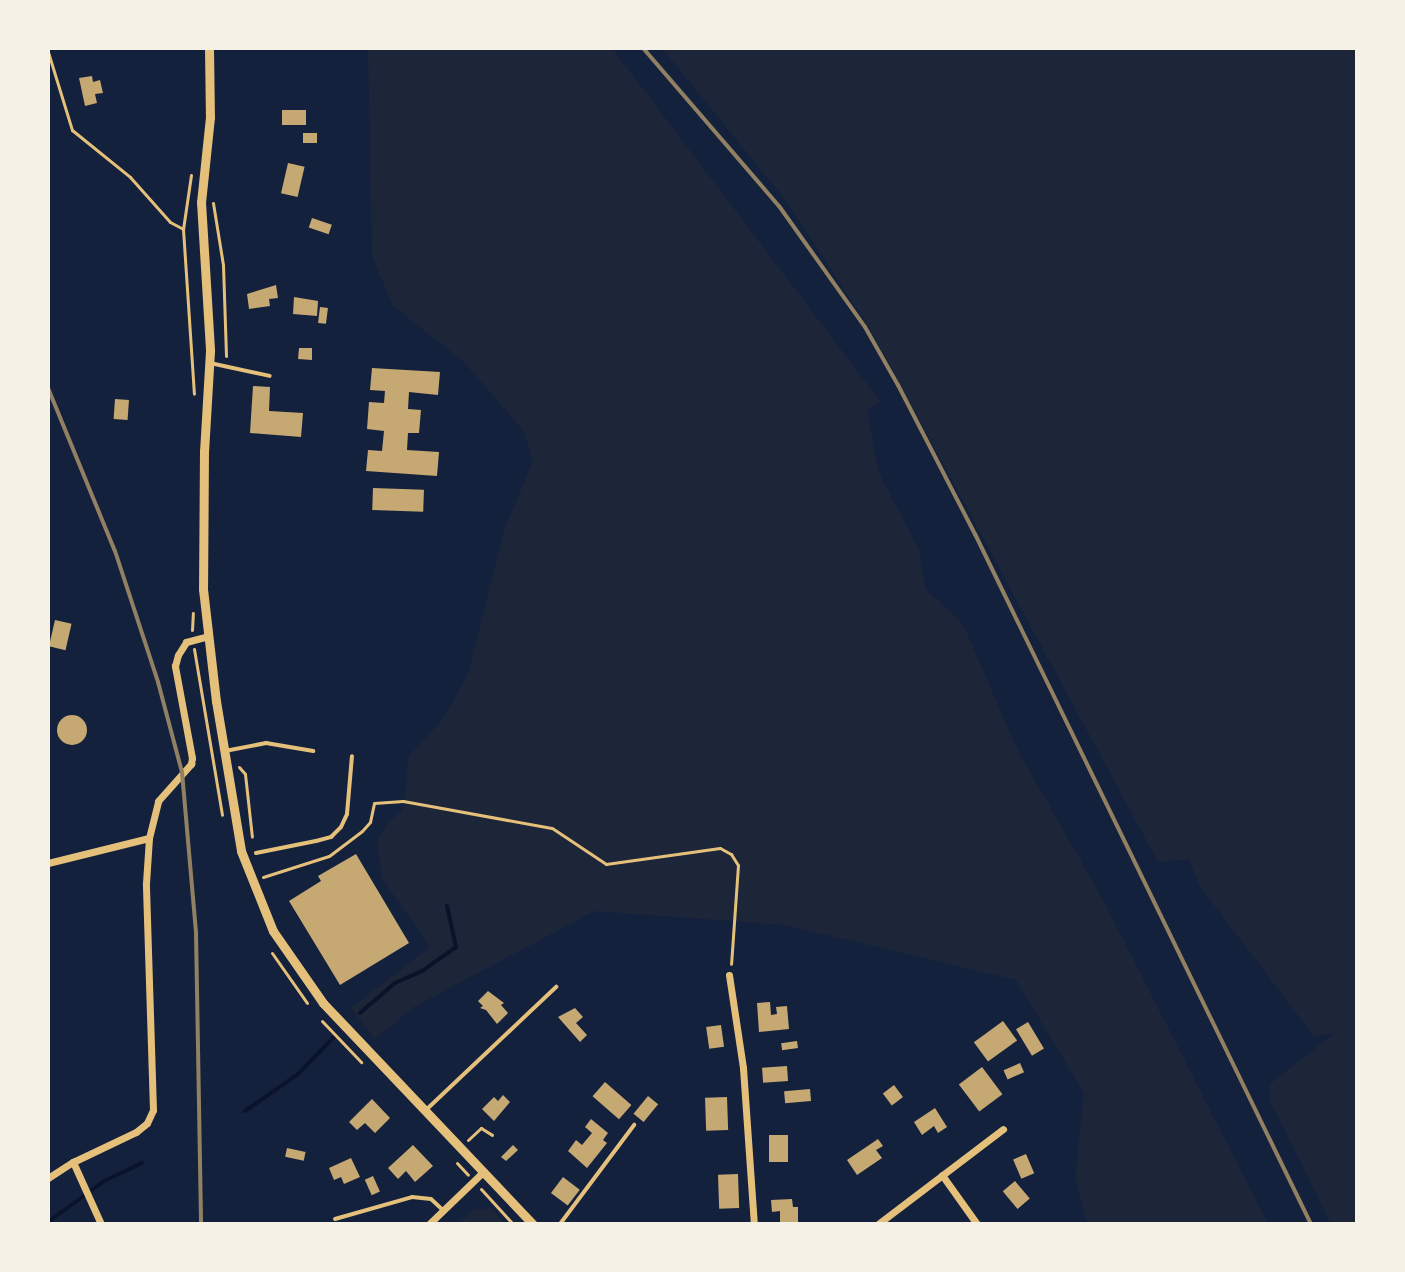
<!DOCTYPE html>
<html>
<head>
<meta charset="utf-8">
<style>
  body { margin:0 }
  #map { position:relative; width:1405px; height:1272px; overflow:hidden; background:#14213d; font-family:"Noto Serif",serif }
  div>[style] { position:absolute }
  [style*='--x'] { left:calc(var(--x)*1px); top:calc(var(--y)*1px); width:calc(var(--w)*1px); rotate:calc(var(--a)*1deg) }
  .green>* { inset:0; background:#1d2539 }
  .stream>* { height:4px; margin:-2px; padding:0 2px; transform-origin:2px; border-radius:2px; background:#0b132b }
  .building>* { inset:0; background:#c6a872; transform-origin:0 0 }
  .round { border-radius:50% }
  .path>* { height:3px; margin:-1.5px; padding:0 1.5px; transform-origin:1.5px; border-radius:1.5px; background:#e5c07b }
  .service>* { height:4px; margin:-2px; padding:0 2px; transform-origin:2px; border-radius:2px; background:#e5c07b }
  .minor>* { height:7px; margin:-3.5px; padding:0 3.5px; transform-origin:3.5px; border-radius:3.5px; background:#e5c07b }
  .tertiary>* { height:9px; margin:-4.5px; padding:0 4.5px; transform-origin:4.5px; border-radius:4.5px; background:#e5c07b }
  .rail>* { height:4px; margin:-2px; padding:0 2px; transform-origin:2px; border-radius:2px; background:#918062 }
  span { translate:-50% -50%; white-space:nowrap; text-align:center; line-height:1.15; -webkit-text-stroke:8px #f6f1e7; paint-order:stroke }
  .frame { position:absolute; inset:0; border:50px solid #f6f1e7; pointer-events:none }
</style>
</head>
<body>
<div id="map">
  <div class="green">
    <div style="clip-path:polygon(368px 48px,612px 48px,880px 401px,867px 411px,879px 473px,920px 552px,925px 589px,963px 624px,1016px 747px,1102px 898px,1268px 1224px,1087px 1224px,1075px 1178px,1084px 1093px,1016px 980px,785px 925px,595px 911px,412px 1008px,375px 1039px,351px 1008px,430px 947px,382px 878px,377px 843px,387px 823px,403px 810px,409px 756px,443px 719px,468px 674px,504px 530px,533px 461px,523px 430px,463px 361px,393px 306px,372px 256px)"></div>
    <div style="clip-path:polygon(662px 48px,1357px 48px,1357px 1224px,1331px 1224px,1270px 1101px,1270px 1084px,1335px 1033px,1314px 1036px,1200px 887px,1189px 859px,1158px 862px,872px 332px,787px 202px)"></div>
    <div style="clip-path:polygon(490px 1208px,505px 1224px,458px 1224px,473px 1210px)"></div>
  </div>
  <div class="stream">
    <div style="--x:360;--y:1013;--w:46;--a:-40.6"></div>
    <div style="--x:395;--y:983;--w:30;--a:-24"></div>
    <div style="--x:422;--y:971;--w:42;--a:-35.2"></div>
    <div style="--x:456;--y:947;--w:42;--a:-102.4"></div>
    <div style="--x:245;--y:1111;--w:65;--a:-34.9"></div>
    <div style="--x:298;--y:1074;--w:52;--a:-45.8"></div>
    <div style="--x:48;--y:1222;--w:69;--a:-36.2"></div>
    <div style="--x:104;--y:1181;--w:42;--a:-25.3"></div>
  </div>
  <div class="building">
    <div style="clip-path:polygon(92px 76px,93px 82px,100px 80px,103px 93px,95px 94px,97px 103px,85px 106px,79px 78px)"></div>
    <div style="left:306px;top:110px;width:15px;height:24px;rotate:90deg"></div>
    <div style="left:303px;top:133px;width:14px;height:10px"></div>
    <div style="left:288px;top:163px;width:17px;height:31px;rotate:13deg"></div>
    <div style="left:312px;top:218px;width:21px;height:10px;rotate:19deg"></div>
    <div style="clip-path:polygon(276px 285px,278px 298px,269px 299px,270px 306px,249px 309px,247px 294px)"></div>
    <div style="clip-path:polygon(294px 297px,318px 301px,317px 316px,293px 314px)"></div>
    <div style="left:320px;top:307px;width:8px;height:16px;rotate:7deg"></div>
    <div style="clip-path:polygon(299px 348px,312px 348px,312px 360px,298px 359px)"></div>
    <div style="clip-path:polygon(372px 368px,440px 372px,438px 395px,409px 392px,408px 409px,421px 410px,419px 433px,408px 433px,407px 450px,439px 452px,437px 476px,366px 471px,368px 450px,382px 451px,384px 431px,367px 429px,369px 402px,384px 403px,385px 391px,370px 390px)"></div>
    <div style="clip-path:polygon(253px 386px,270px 387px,269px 411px,303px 413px,301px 437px,250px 433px)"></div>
    <div style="left:115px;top:399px;width:14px;height:20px;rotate:4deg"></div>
    <div style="left:373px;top:488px;width:51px;height:22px;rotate:2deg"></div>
    <div style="left:55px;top:620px;width:17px;height:27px;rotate:13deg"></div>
    <div class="round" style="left:57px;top:715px;width:30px;height:30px"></div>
    <div style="clip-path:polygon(356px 854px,409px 943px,340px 985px,289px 901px,321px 881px,318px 876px)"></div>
    <div style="clip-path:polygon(488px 991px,504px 1003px,501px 1005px,508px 1013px,497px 1024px,486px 1010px,480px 1008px,483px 1006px,478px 1001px)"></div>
    <div style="clip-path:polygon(770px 1002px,771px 1015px,777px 1014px,776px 1007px,787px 1006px,789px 1029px,759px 1032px,757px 1003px)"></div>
    <div style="clip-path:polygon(575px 1008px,583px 1017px,576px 1023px,587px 1035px,580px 1042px,558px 1017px)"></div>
    <div style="left:1003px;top:1021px;width:24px;height:36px;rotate:54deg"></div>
    <div style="left:1028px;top:1022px;width:31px;height:14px;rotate:59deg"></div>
    <div style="left:721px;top:1025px;width:22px;height:15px;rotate:82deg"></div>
    <div style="left:797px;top:1041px;width:7px;height:16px;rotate:82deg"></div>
    <div style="left:1020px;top:1063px;width:10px;height:18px;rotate:66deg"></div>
    <div style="left:787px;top:1066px;width:15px;height:25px;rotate:86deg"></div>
    <div style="left:982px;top:1067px;width:34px;height:29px;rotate:53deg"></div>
    <div style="left:605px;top:1082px;width:35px;height:19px;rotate:41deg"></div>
    <div style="left:894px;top:1085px;width:15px;height:14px;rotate:53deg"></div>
    <div style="left:810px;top:1089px;width:12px;height:26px;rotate:85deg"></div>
    <div style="clip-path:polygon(503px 1095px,510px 1102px,494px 1121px,482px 1109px,494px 1097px,498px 1101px)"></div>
    <div style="left:648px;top:1096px;width:13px;height:23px;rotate:39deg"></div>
    <div style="left:727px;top:1097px;width:33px;height:22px;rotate:88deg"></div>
    <div style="clip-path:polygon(372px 1099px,390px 1118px,375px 1133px,365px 1123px,357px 1130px,349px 1122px)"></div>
    <div style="clip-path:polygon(935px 1108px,947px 1127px,938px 1133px,934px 1126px,922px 1135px,914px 1122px)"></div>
    <div style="clip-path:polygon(591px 1119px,608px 1133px,603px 1140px,607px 1143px,587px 1168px,568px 1151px,576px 1140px,582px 1145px,592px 1133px,585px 1127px)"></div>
    <div style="left:769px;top:1135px;width:19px;height:27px"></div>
    <div style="clip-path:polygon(878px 1139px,883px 1146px,876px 1150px,882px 1158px,857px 1175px,847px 1160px)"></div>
    <div style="clip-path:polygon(413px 1145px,433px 1166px,415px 1182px,406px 1171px,398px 1179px,388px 1168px)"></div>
    <div style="clip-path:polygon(513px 1145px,518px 1150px,506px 1161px,501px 1157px)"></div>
    <div style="left:287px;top:1148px;width:19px;height:9px;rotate:12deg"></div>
    <div style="left:1026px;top:1154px;width:21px;height:14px;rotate:67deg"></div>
    <div style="clip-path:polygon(351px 1158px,360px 1177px,344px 1184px,341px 1177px,334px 1180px,329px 1168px)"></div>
    <div style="left:738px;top:1174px;width:34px;height:20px;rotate:88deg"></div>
    <div style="left:373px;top:1176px;width:17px;height:9px;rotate:66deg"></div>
    <div style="left:563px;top:1177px;width:21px;height:20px;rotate:37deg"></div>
    <div style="left:1015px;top:1181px;width:23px;height:16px;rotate:50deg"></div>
    <div style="clip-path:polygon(792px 1199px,793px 1207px,798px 1207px,798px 1224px,780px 1224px,780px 1211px,772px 1212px,771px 1200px)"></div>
  </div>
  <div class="path">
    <div style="--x:48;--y:52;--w:82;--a:72.9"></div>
    <div style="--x:72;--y:130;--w:75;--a:39"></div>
    <div style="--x:130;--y:177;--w:60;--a:48.4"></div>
    <div style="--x:170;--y:222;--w:15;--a:28"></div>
    <div style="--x:191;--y:175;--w:55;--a:98.4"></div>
    <div style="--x:183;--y:229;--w:165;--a:86.2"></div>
    <div style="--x:213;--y:203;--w:63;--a:80.8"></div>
    <div style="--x:223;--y:265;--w:91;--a:88.1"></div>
    <div style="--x:192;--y:630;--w:17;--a:-87"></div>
    <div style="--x:194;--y:649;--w:168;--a:80.4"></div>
    <div style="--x:239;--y:767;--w:9;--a:49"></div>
    <div style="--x:245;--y:774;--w:63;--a:83.7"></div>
    <div style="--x:263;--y:877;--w:69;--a:-17.7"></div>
    <div style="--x:329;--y:856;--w:41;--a:-37.1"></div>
    <div style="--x:362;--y:831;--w:12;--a:-48"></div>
    <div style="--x:370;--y:822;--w:19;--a:-78"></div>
    <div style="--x:374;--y:803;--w:29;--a:-4"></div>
    <div style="--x:403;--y:801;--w:151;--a:10.3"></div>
    <div style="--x:552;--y:828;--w:65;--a:33.7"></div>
    <div style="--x:606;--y:864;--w:115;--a:-8"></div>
    <div style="--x:720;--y:848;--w:13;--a:29"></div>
    <div style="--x:731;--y:854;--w:13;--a:58"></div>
    <div style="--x:738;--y:865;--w:99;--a:94"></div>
    <div style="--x:272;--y:953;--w:61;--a:55"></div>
    <div style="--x:322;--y:1021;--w:57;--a:46.4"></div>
    <div style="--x:468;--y:1140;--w:18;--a:-43"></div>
    <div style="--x:481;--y:1128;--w:13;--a:32"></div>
    <div style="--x:457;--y:1163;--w:16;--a:47"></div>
    <div style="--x:481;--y:1189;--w:47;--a:47.6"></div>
  </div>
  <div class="service">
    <div style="--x:210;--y:363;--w:61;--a:12.2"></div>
    <div style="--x:225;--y:751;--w:42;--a:-11"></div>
    <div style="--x:266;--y:743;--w:48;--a:9.7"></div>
    <div style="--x:256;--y:853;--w:61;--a:-11.3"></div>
    <div style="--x:316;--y:841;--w:16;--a:-15"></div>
    <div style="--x:331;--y:837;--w:14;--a:-45"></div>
    <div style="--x:341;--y:827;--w:14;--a:-65"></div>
    <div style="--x:347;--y:814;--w:58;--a:-85.1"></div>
    <div style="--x:427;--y:1109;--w:178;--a:-43.4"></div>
    <div style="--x:335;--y:1219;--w:80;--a:-15.9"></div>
    <div style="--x:412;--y:1197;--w:19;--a:6"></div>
    <div style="--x:431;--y:1199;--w:16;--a:43"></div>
    <div style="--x:560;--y:1224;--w:124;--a:-53.2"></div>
  </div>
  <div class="minor">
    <div style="--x:48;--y:863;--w:104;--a:-13.9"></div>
    <div style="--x:729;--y:975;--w:94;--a:81.4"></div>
    <div style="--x:743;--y:1068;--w:156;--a:86"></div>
    <div style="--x:73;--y:1162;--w:68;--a:65.7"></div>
    <div style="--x:942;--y:1175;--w:60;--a:54.5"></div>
    <div style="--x:48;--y:1178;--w:30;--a:-33"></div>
    <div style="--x:73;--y:1162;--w:70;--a:-25.5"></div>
    <div style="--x:136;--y:1132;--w:14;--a:-39"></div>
    <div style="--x:147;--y:1123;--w:14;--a:-65"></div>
    <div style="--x:153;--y:1110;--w:227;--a:-91.8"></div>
    <div style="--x:146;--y:883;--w:45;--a:-86.2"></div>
    <div style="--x:149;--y:838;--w:38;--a:-76"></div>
    <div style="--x:158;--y:801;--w:50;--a:-48.3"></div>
    <div style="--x:191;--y:764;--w:6;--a:-81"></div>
    <div style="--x:192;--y:758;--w:94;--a:-100.5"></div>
    <div style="--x:175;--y:666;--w:11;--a:-75"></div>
    <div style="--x:178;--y:655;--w:15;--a:-58"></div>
    <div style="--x:186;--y:642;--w:23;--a:-15"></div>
    <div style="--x:429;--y:1224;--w:76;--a:-43.9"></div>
    <div style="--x:878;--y:1224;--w:157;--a:-37.2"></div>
  </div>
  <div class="tertiary">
    <div style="--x:209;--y:48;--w:69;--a:89.2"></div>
    <div style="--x:210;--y:117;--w:85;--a:96"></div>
    <div style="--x:201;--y:202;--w:149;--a:86.5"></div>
    <div style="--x:210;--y:351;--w:100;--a:93.4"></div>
    <div style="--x:204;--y:451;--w:138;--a:90.4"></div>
    <div style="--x:203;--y:589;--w:113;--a:83.4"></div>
    <div style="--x:216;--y:701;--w:152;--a:80.5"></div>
    <div style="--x:241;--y:851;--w:86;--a:68.2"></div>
    <div style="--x:273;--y:931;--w:88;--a:55.2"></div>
    <div style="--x:323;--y:1003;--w:305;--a:46.5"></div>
  </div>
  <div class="rail">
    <div style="--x:643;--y:48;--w:208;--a:49.3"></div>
    <div style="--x:779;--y:206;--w:148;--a:54.6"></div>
    <div style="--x:865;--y:327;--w:67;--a:60.4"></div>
    <div style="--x:898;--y:385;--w:168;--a:62.7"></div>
    <div style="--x:975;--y:534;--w:767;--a:64.04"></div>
    <div style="--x:48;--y:388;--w:176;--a:67.7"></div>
    <div style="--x:115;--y:551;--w:138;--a:71.8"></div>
    <div style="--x:158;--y:682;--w:93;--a:75.1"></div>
    <div style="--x:182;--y:772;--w:162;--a:85"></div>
    <div style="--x:196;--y:933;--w:291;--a:89"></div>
  </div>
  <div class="frame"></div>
</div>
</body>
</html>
